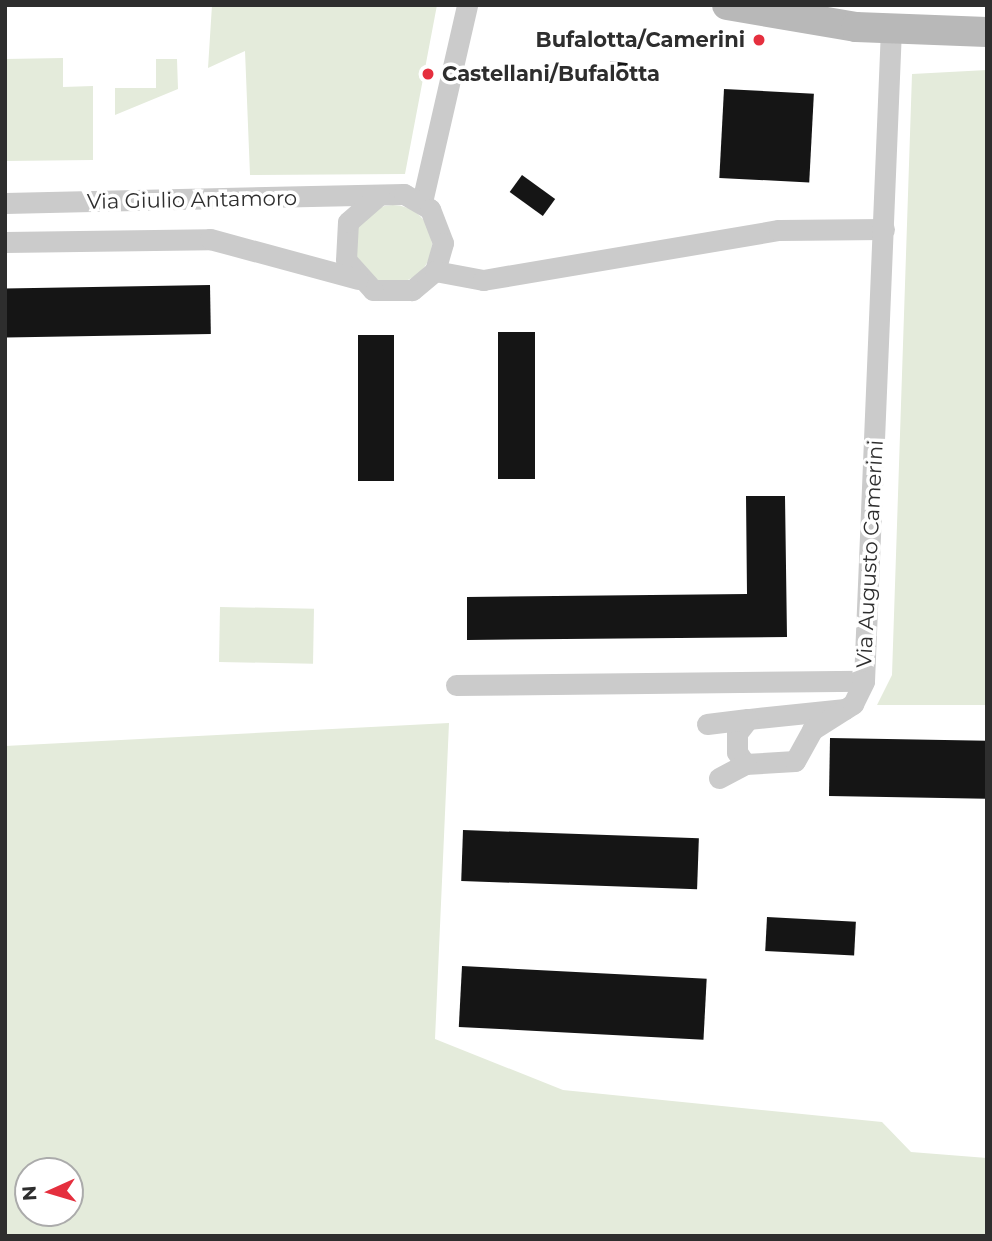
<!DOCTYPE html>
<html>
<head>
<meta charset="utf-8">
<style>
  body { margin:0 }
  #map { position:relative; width:992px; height:1241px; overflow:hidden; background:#fff; font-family:Montserrat,sans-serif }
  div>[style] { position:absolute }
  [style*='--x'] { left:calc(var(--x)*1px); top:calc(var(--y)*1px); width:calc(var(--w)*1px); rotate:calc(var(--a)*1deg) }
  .green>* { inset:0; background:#e4ebdb; transform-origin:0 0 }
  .round { border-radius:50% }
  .building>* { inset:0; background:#151515; transform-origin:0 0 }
  .street>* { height:21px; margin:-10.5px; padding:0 10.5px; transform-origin:10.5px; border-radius:10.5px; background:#cbcbcb }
  .secondary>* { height:30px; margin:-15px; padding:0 15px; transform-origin:15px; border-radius:15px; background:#b8b8b8 }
  .dots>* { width:19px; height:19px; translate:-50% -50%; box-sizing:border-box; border:4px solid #fff; border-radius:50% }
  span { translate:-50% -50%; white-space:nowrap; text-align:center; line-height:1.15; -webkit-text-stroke:7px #fff; paint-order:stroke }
  .poi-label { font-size:21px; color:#2e2e2e; font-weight:700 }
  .right { translate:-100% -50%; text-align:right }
  .left { translate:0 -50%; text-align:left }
  .street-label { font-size:21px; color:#2e2e2e }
  .frame { position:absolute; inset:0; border:7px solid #2e2e2e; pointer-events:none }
  .north { position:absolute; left:14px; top:1157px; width:70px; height:70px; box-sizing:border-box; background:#fff; border:2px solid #ababab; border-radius:50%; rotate:266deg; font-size:19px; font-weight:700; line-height:28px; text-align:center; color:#2e2e2e }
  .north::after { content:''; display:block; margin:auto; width:24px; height:32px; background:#e52f3e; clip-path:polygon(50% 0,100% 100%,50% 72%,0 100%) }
</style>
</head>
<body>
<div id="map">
  <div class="green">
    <div style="clip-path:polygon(212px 5px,437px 5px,405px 174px,250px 175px,245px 51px,208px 68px)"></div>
    <div style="clip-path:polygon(63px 58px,63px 87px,93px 86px,93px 160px,5px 161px,5px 59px)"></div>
    <div style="clip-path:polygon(156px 59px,177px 59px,178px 89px,115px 115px,115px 88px,156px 88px)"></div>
    <div style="clip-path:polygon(987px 70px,987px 705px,877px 705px,892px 675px,912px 74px)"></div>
    <div class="round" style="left:354px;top:205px;width:78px;height:78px"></div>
    <div style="left:220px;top:607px;width:94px;height:55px;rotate:1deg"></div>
    <div style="clip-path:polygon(evenodd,449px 723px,435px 1039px,563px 1090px,882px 1122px,911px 1152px,987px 1158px,987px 1236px,5px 1236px,5px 746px,449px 723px,70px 1171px,70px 1213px,28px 1213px,28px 1171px,70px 1171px)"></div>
  </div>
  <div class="building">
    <div style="left:610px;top:61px;width:25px;height:12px;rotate:7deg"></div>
    <div style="left:724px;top:89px;width:90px;height:89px;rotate:3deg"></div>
    <div style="left:522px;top:175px;width:41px;height:21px;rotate:36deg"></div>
    <div style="left:210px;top:285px;width:49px;height:205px;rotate:89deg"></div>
    <div style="left:498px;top:332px;width:37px;height:147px"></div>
    <div style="left:358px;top:335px;width:36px;height:146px"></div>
    <div style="clip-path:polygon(746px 496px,785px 496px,787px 637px,467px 640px,467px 597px,747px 594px)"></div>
    <div style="left:830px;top:738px;width:157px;height:58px;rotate:1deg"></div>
    <div style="left:463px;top:830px;width:236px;height:51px;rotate:2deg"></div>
    <div style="left:767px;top:917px;width:89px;height:34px;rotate:3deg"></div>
    <div style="left:462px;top:966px;width:245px;height:61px;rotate:3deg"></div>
  </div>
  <div class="street">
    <div style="--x:422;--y:202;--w:202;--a:-77.1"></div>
    <div style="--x:5;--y:203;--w:399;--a:-1.3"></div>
    <div style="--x:404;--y:194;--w:30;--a:30"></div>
    <div style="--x:430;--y:209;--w:36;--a:69"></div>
    <div style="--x:443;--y:243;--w:29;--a:106"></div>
    <div style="--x:435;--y:271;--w:30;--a:140"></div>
    <div style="--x:412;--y:290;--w:39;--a:180"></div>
    <div style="--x:373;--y:290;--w:40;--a:-132"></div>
    <div style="--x:346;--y:260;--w:38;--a:-87"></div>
    <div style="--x:348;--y:222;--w:41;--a:-41.1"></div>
    <div style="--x:5;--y:242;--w:205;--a:-0.8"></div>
    <div style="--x:210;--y:239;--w:153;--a:15.1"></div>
    <div style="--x:435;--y:271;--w:49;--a:10.6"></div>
    <div style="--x:483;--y:280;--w:300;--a:-9.6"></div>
    <div style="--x:779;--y:230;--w:105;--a:-0.5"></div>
    <div style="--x:456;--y:685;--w:408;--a:-0.6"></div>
    <div style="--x:864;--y:681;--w:653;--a:-87.63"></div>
    <div style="--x:845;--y:709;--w:98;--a:174.1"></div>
    <div style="--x:748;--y:719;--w:18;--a:128"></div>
    <div style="--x:737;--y:733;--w:19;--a:90"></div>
    <div style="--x:737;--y:752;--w:14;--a:56"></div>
    <div style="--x:745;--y:764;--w:50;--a:-3.4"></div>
    <div style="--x:795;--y:761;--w:35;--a:-61"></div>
    <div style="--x:812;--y:730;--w:49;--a:-32.4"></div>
    <div style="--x:853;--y:704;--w:25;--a:-64"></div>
    <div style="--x:707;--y:724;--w:41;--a:-7"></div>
    <div style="--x:719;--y:778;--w:30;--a:-28"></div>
  </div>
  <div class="secondary">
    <div style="--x:727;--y:5;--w:131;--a:9.7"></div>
    <div style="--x:856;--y:27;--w:131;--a:2.2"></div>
  </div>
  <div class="dots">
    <div style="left:759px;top:40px;background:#e52f3e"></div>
    <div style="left:428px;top:74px;background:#e52f3e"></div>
  </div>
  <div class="poi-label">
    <span class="right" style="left:745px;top:40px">Bufalotta/Camerini</span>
    <span class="left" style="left:442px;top:74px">Castellani/Bufalotta</span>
  </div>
  <div class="street-label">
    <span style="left:192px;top:200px;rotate:-1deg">Via Giulio Antamoro</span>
    <span style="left:870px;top:554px;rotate:-87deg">Via Augusto Camerini</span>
  </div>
  <div class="frame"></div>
  <div class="north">N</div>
</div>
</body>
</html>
